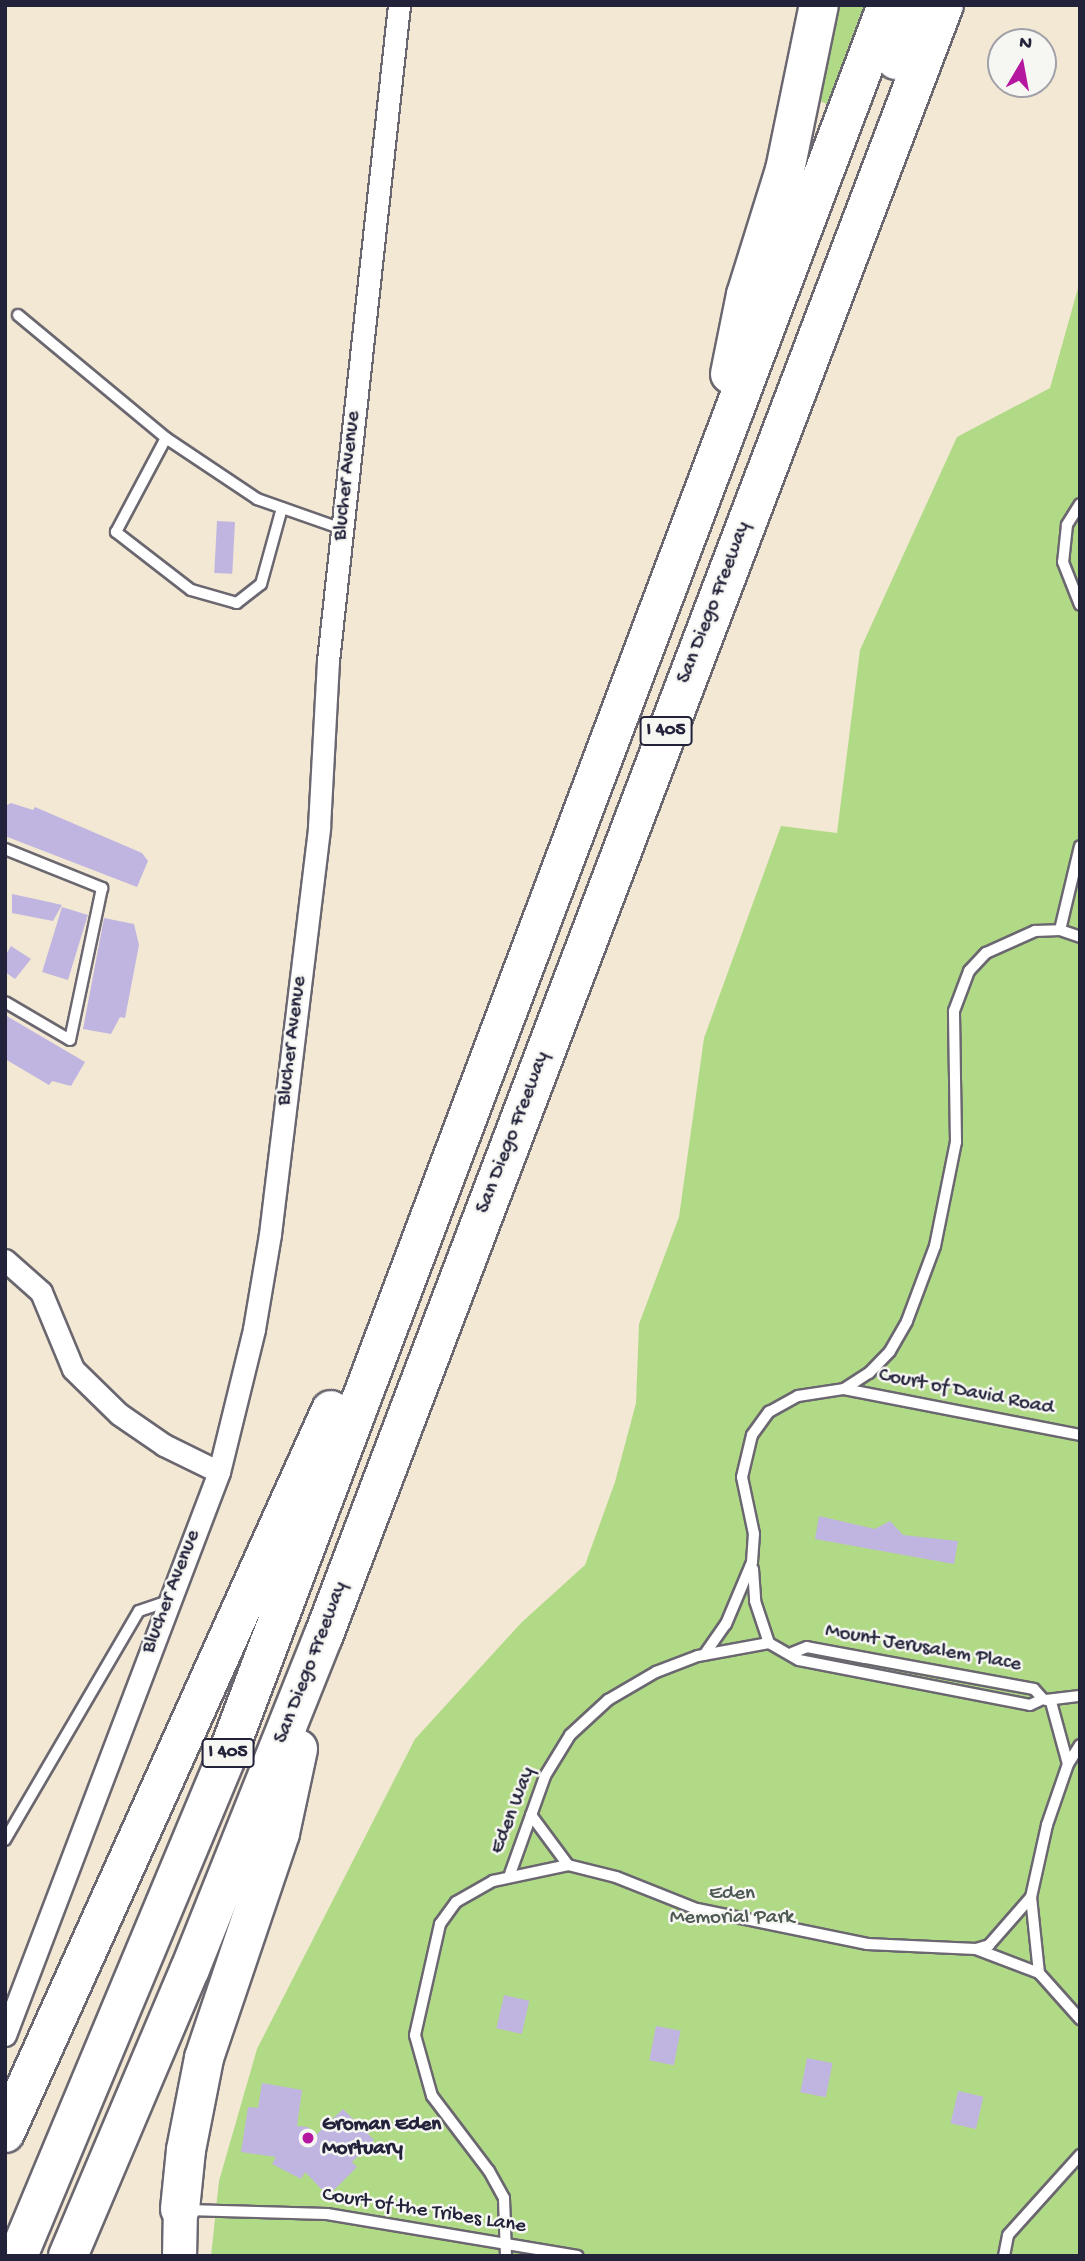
<!DOCTYPE html>
<html>
<head>
<meta charset="utf-8">
<style>
  body { margin:0 }
  #map { position:relative; width:1085px; height:2261px; overflow:hidden; background:#f2e8d3; font-family:"Gochi Hand",sans-serif }
  div>[style] { position:absolute }
  [style*='--x'] { left:calc(var(--x)*1px); top:calc(var(--y)*1px); width:calc(var(--w)*1px); rotate:calc(var(--a)*1deg) }
  .green>* { inset:0; background:#b1da86 }
  .building>* { inset:0; background:#bfb5e0; transform-origin:0 0 }
  .roads { filter:drop-shadow(2px 0 #6b6770) drop-shadow(-2px 0 #6b6770) drop-shadow(0 2px #6b6770) drop-shadow(0 -2px #6b6770) }
  .service>* { height:10px; margin:-5px; padding:0 5px; transform-origin:5px; border-radius:5px; background:#fff }
  .minor>* { height:21px; margin:-10.5px; padding:0 10.5px; transform-origin:10.5px; border-radius:10.5px; background:#fff }
  .primary>* { height:33px; margin:-16.5px; padding:0 16.5px; transform-origin:16.5px; border-radius:16.5px; background:#fff }
  .motorway>* { height:38px; margin:-19px; padding:0 19px; transform-origin:19px; border-radius:19px; background:#fff }
  .dots>* { width:19px; height:19px; translate:-50% -50%; box-sizing:border-box; border:4px solid #f6f6f2; border-radius:50% }
  span { translate:-50% -50%; white-space:nowrap; text-align:center; line-height:1.15; -webkit-text-stroke:5px #f6f6f2; paint-order:stroke }
  .shield-label span { padding:2px 5px; background:#f6f6f2; border:2px solid; border-radius:5px; -webkit-text-stroke-width:0 }
  .shield-label { font-size:19px; color:#22223b; font-weight:700 }
  .street-label { font-size:21px; color:#22223b }
  .park-label { font-size:21px; color:#4d5952 }
  .poi-label { font-size:21px; color:#22223b; font-weight:700 }
  .left { translate:0 -50%; text-align:left }
  .frame { position:absolute; inset:0; border:7px solid #22223b; pointer-events:none }
  .north { position:absolute; left:987px; top:28px; width:70px; height:70px; box-sizing:border-box; background:#f6f6f2; border:2px solid #a1a1a9; border-radius:50%; rotate:10deg; font-size:19px; font-weight:700; line-height:28px; text-align:center; color:#22223b }
  .north::after { content:''; display:block; margin:auto; width:24px; height:32px; background:#b5179e; clip-path:polygon(50% 0,100% 100%,50% 72%,0 100%) }
</style>
</head>
<body>
<div id="map">
  <div class="green">
    <div style="clip-path:polygon(840px 5px,864px 5px,827px 104px,820px 101px)"></div>
    <div style="clip-path:polygon(1080px 281px,1080px 2256px,211px 2256px,219px 2181px,257px 2049px,415px 1739px,522px 1622px,585px 1565px,615px 1482px,636px 1403px,639px 1324px,679px 1217px,704px 1038px,781px 826px,837px 833px,860px 650px,957px 437px,1050px 388px)"></div>
  </div>
  <div class="building">
    <div style="left:217px;top:521px;width:18px;height:52px;rotate:3deg"></div>
    <div style="clip-path:polygon(11px 803px,33px 810px,35px 807px,142px 853px,148px 861px,137px 887px,5px 836px,5px 806px)"></div>
    <div style="clip-path:polygon(12px 894px,49px 902px,62px 905px,53px 921px,12px 913px)"></div>
    <div style="left:62px;top:907px;width:27px;height:68px;rotate:17deg"></div>
    <div style="clip-path:polygon(104px 918px,134px 924px,139px 945px,125px 1018px,120px 1017px,111px 1034px,83px 1029px)"></div>
    <div style="clip-path:polygon(11px 946px,31px 959px,15px 979px,5px 972px,5px 956px)"></div>
    <div style="clip-path:polygon(5px 1015px,85px 1062px,71px 1086px,52px 1081px,49px 1085px,5px 1059px)"></div>
    <div style="clip-path:polygon(819px 1516px,875px 1529px,890px 1521px,903px 1535px,958px 1541px,954px 1564px,815px 1539px)"></div>
    <div style="left:504px;top:1995px;width:26px;height:34px;rotate:13deg"></div>
    <div style="left:656px;top:2026px;width:25px;height:35px;rotate:11deg"></div>
    <div style="left:807px;top:2058px;width:26px;height:35px;rotate:11deg"></div>
    <div style="clip-path:polygon(262px 2083px,302px 2090px,297px 2126px,308px 2127px,316px 2135px,343px 2109px,374px 2140px,352px 2162px,357px 2167px,328px 2196px,305px 2172px,301px 2179px,272px 2164px,276px 2157px,241px 2152px,248px 2107px,258px 2108px)"></div>
    <div style="left:958px;top:2091px;width:26px;height:33px;rotate:13deg"></div>
  </div>
  <div class="roads">
    <div class="service">
      <div style="--x:18;--y:315;--w:192;--a:39.7"></div>
      <div style="--x:1080;--y:504;--w:25;--a:122"></div>
      <div style="--x:1067;--y:525;--w:37;--a:96"></div>
      <div style="--x:1063;--y:562;--w:46;--a:68.4"></div>
      <div style="--x:282;--y:508;--w:79;--a:105.4"></div>
      <div style="--x:261;--y:584;--w:31;--a:142"></div>
      <div style="--x:237;--y:603;--w:48;--a:-164.2"></div>
      <div style="--x:191;--y:590;--w:95;--a:-142.3"></div>
      <div style="--x:116;--y:532;--w:106;--a:-62"></div>
      <div style="--x:166;--y:438;--w:110;--a:33.8"></div>
      <div style="--x:257;--y:499;--w:90;--a:19.4"></div>
      <div style="--x:5;--y:849;--w:105;--a:21.9"></div>
      <div style="--x:102;--y:888;--w:155;--a:101.9"></div>
      <div style="--x:70;--y:1040;--w:75;--a:-149.7"></div>
      <div style="--x:1060;--y:930;--w:86;--a:-76.6"></div>
      <div style="--x:844;--y:1389;--w:30;--a:-33"></div>
      <div style="--x:869;--y:1373;--w:30;--a:-46"></div>
      <div style="--x:890;--y:1351;--w:34;--a:-60"></div>
      <div style="--x:907;--y:1321;--w:80;--a:-69.5"></div>
      <div style="--x:935;--y:1246;--w:106;--a:-78.6"></div>
      <div style="--x:956;--y:1142;--w:131;--a:-90.9"></div>
      <div style="--x:954;--y:1011;--w:43;--a:-69.4"></div>
      <div style="--x:969;--y:971;--w:25;--a:-47"></div>
      <div style="--x:986;--y:953;--w:54;--a:-24.2"></div>
      <div style="--x:1035;--y:931;--w:25;--a:-2"></div>
      <div style="--x:1060;--y:930;--w:21;--a:19"></div>
      <div style="--x:753;--y:1569;--w:32;--a:86"></div>
      <div style="--x:755;--y:1601;--w:44;--a:71.6"></div>
      <div style="--x:704;--y:1655;--w:38;--a:-55"></div>
      <div style="--x:726;--y:1624;--w:67;--a:-67.2"></div>
      <div style="--x:752;--y:1562;--w:28;--a:-86"></div>
      <div style="--x:754;--y:1534;--w:58;--a:-101.9"></div>
      <div style="--x:742;--y:1477;--w:43;--a:-76.6"></div>
      <div style="--x:752;--y:1435;--w:29;--a:-54"></div>
      <div style="--x:769;--y:1412;--w:33;--a:-29"></div>
      <div style="--x:798;--y:1396;--w:47;--a:-8.7"></div>
      <div style="--x:844;--y:1389;--w:240;--a:11"></div>
      <div style="--x:1046;--y:1700;--w:34;--a:-7"></div>
      <div style="--x:1051;--y:1702;--w:64;--a:74.7"></div>
      <div style="--x:1080;--y:1745;--w:22;--a:122"></div>
      <div style="--x:1068;--y:1764;--w:65;--a:109"></div>
      <div style="--x:1047;--y:1825;--w:74;--a:102.5"></div>
      <div style="--x:1031;--y:1897;--w:76;--a:84"></div>
      <div style="--x:1039;--y:1973;--w:62;--a:48.3"></div>
      <div style="--x:531;--y:1815;--w:62;--a:53.5"></div>
      <div style="--x:5;--y:1840;--w:265;--a:-59.7"></div>
      <div style="--x:139;--y:1611;--w:31;--a:-19"></div>
      <div style="--x:510;--y:1874;--w:104;--a:-70.3"></div>
      <div style="--x:545;--y:1776;--w:48;--a:-58.6"></div>
      <div style="--x:570;--y:1735;--w:52;--a:-42.6"></div>
      <div style="--x:608;--y:1700;--w:56;--a:-30.3"></div>
      <div style="--x:656;--y:1672;--w:45;--a:-20.9"></div>
      <div style="--x:698;--y:1656;--w:72;--a:-10.4"></div>
      <div style="--x:769;--y:1643;--w:34;--a:30"></div>
      <div style="--x:799;--y:1660;--w:235;--a:11"></div>
      <div style="--x:1030;--y:1705;--w:14;--a:-25"></div>
      <div style="--x:1043;--y:1699;--w:13;--a:-132"></div>
      <div style="--x:1034;--y:1689;--w:172;--a:-169.6"></div>
      <div style="--x:865;--y:1658;--w:59;--a:-169.3"></div>
      <div style="--x:807;--y:1647;--w:16;--a:158"></div>
      <div style="--x:976;--y:1949;--w:14;--a:-17"></div>
      <div style="--x:989;--y:1945;--w:64;--a:-48.8"></div>
      <div style="--x:187;--y:2210;--w:140;--a:1.6"></div>
      <div style="--x:327;--y:2214;--w:254;--a:9.5"></div>
      <div style="--x:506;--y:2256;--w:58;--a:-92"></div>
      <div style="--x:504;--y:2198;--w:31;--a:-119"></div>
      <div style="--x:489;--y:2171;--w:94;--a:-127.2"></div>
      <div style="--x:432;--y:2096;--w:63;--a:-105.6"></div>
      <div style="--x:415;--y:2035;--w:114;--a:-77.3"></div>
      <div style="--x:440;--y:1924;--w:27;--a:-54"></div>
      <div style="--x:456;--y:1902;--w:43;--a:-29.6"></div>
      <div style="--x:493;--y:1881;--w:77;--a:-12"></div>
      <div style="--x:568;--y:1865;--w:49;--a:14"></div>
      <div style="--x:616;--y:1877;--w:87;--a:21.6"></div>
      <div style="--x:697;--y:1909;--w:174;--a:11.6"></div>
      <div style="--x:867;--y:1944;--w:109;--a:2.6"></div>
      <div style="--x:976;--y:1949;--w:67;--a:20.9"></div>
      <div style="--x:1004;--y:2256;--w:21;--a:-79"></div>
      <div style="--x:1008;--y:2235;--w:108;--a:-48"></div>
    </div>
    <div class="minor">
      <div style="--x:5;--y:1260;--w:48;--a:41.6"></div>
      <div style="--x:41;--y:1292;--w:83;--a:67.4"></div>
      <div style="--x:73;--y:1369;--w:64;--a:44.4"></div>
      <div style="--x:119;--y:1414;--w:55;--a:34.6"></div>
      <div style="--x:164;--y:1445;--w:61;--a:26.1"></div>
      <div style="--x:5;--y:2035;--w:602;--a:-69.19"></div>
      <div style="--x:219;--y:1472;--w:147;--a:-76.2"></div>
      <div style="--x:254;--y:1329;--w:96;--a:-80.4"></div>
      <div style="--x:270;--y:1234;--w:410;--a:-83.1"></div>
      <div style="--x:319;--y:827;--w:166;--a:-86.9"></div>
      <div style="--x:328;--y:661;--w:660;--a:-83.82"></div>
    </div>
    <div class="primary">
      <div style="--x:179;--y:2256;--w:47;--a:-88.8"></div>
    </div>
    <div class="motorway">
      <div style="--x:896;--y:60;--w:58;--a:-70.9"></div>
      <div style="--x:730;--y:374;--w:81;--a:-78.6"></div>
      <div style="--x:746;--y:295;--w:131;--a:-72.7"></div>
      <div style="--x:785;--y:170;--w:168;--a:-78.4"></div>
      <div style="--x:5;--y:2133;--w:793;--a:-65.73"></div>
      <div style="--x:180;--y:2209;--w:59;--a:-84.2"></div>
      <div style="--x:186;--y:2150;--w:94;--a:-78.9"></div>
      <div style="--x:204;--y:2058;--w:237;--a:-71.3"></div>
      <div style="--x:280;--y:1833;--w:86;--a:-77.9"></div>
      <div style="--x:18;--y:2256;--w:540;--a:-67.33"></div>
      <div style="--x:226;--y:1758;--w:1873;--a:-69.34"></div>
      <div style="--x:68;--y:2256;--w:312;--a:-67"></div>
      <div style="--x:190;--y:1969;--w:358;--a:-68.2"></div>
      <div style="--x:323;--y:1637;--w:1746;--a:-69.17"></div>
    </div>
  </div>
  <div class="dots">
    <div style="left:308px;top:2138px;background:#b5179e"></div>
  </div>
  <div class="shield-label">
    <span style="left:666px;top:731px">I 405</span>
    <span style="left:228px;top:1753px">I 405</span>
  </div>
  <div class="street-label">
    <span style="left:348px;top:476px;rotate:-84deg">Blucher Avenue</span>
    <span style="left:715px;top:603px;rotate:-69deg">San Diego Freeway</span>
    <span style="left:293px;top:1041px;rotate:-83deg">Blucher Avenue</span>
    <span style="left:514px;top:1133px;rotate:-69deg">San Diego Freeway</span>
    <span style="left:966px;top:1393px;rotate:11deg">Court of David Road</span>
    <span style="left:172px;top:1592px;rotate:-69deg">Blucher Avenue</span>
    <span style="left:923px;top:1649px;rotate:10deg">Mount Jerusalem Place</span>
    <span style="left:312px;top:1663px;rotate:-69deg">San Diego Freeway</span>
    <span style="left:514px;top:1811px;rotate:-69deg">Eden Way</span>
    <span style="left:424px;top:2212px;rotate:9deg">Court of the Tribes Lane</span>
  </div>
  <div class="park-label">
    <span style="left:732px;top:1907px">Eden<br>Memorial Park</span>
  </div>
  <div class="poi-label">
    <span class="left" style="left:322px;top:2138px">Groman Eden<br>Mortuary</span>
  </div>
  <div class="frame"></div>
  <div class="north">N</div>
</div>
</body>
</html>
